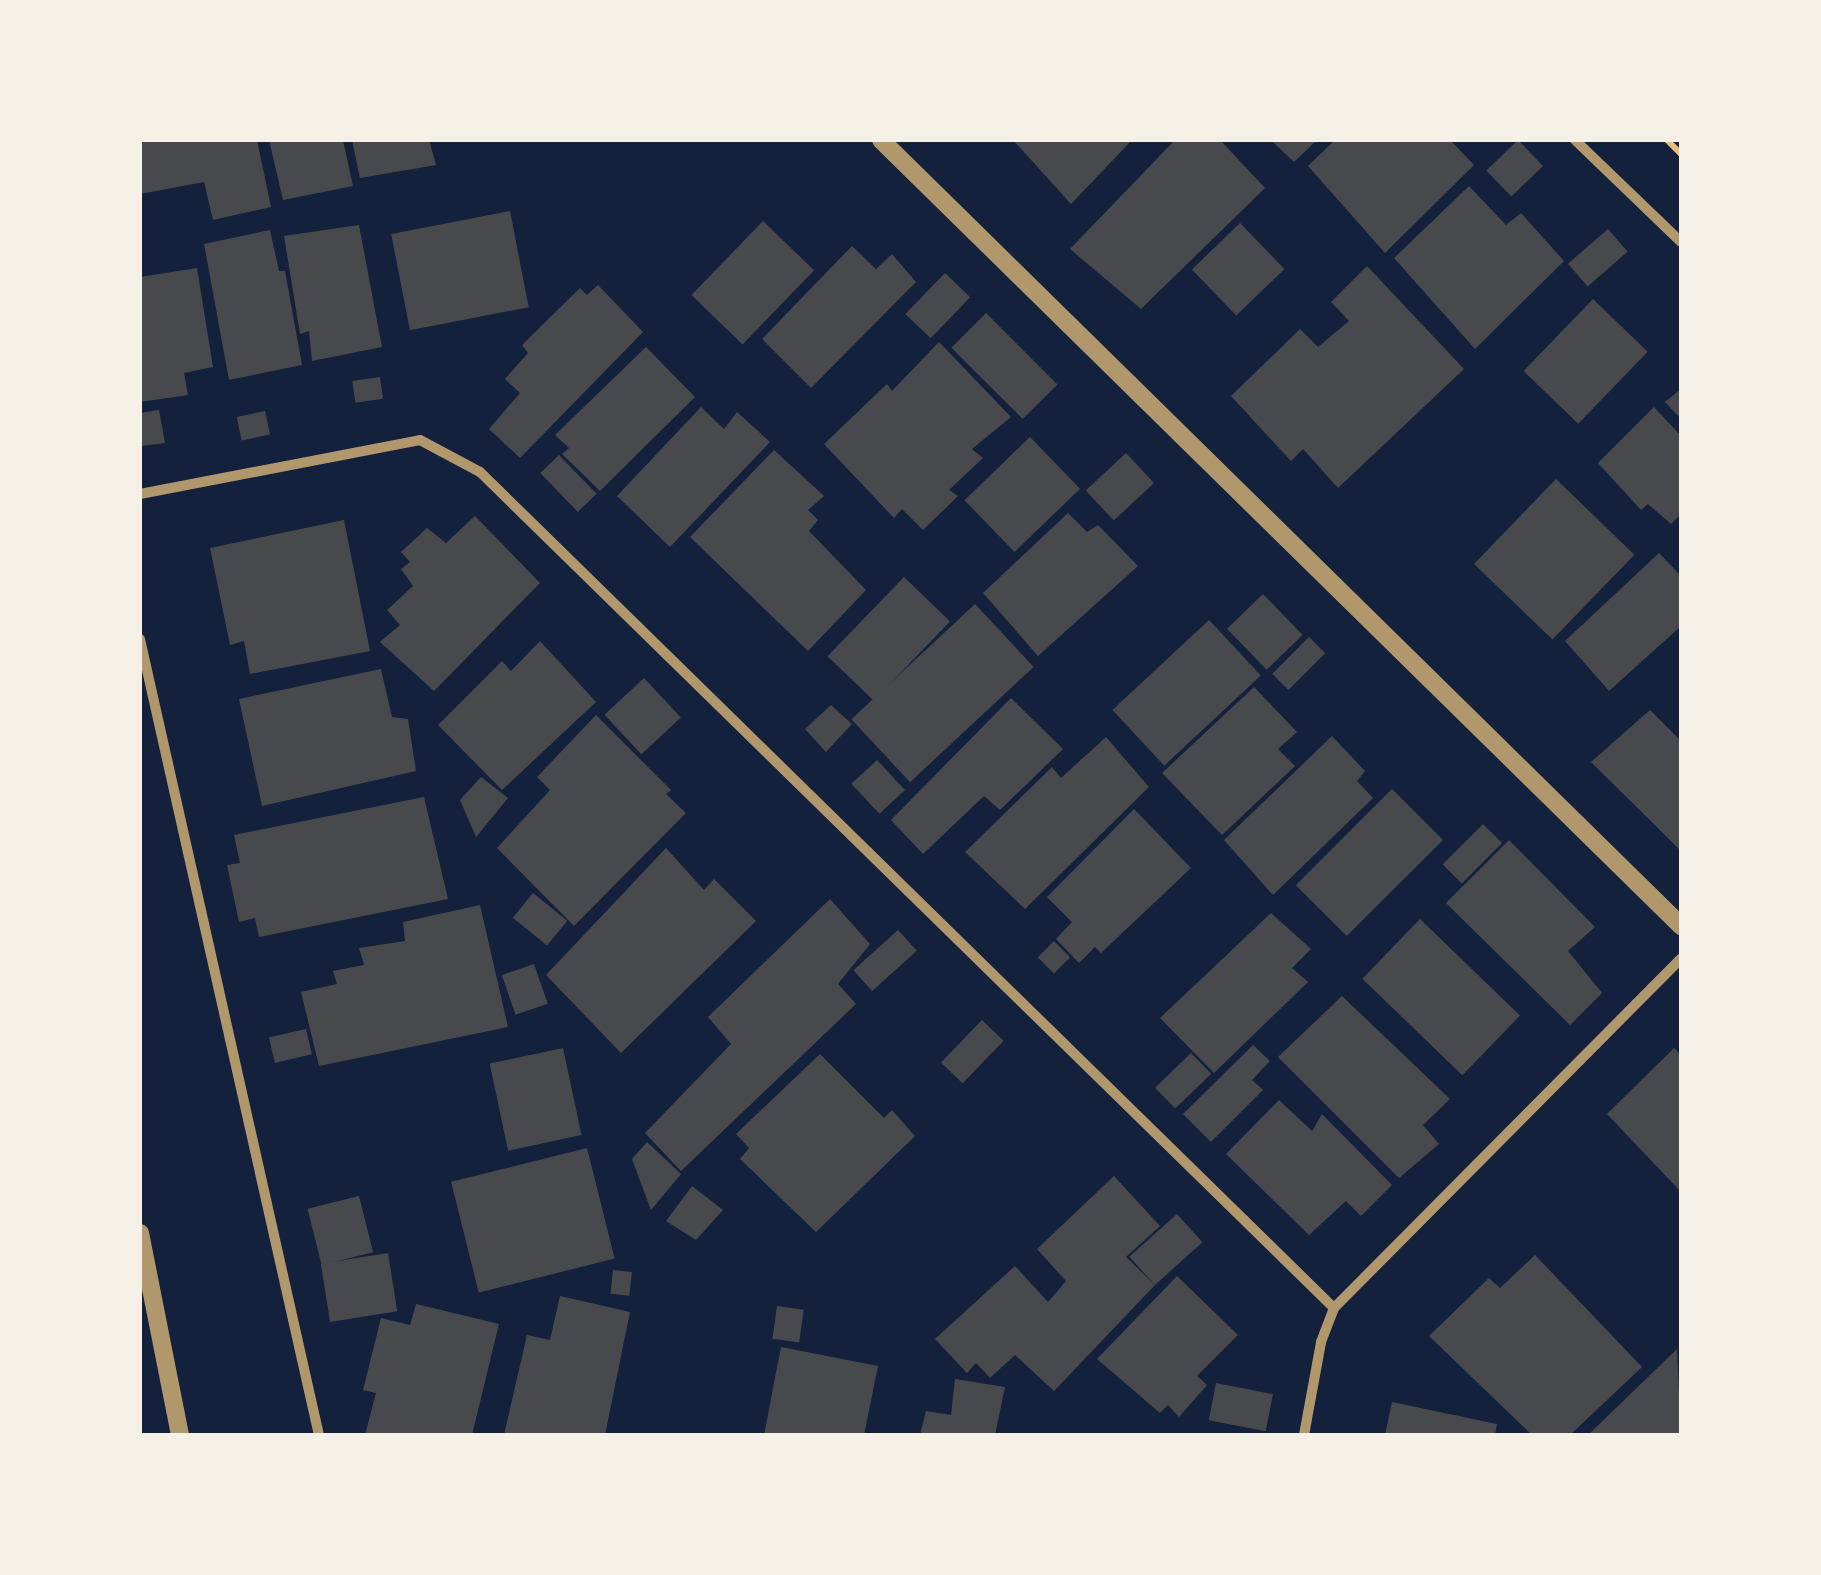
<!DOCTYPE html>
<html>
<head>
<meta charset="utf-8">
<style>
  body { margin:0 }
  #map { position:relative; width:1821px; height:1575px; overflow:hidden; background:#14213d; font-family:Signika,sans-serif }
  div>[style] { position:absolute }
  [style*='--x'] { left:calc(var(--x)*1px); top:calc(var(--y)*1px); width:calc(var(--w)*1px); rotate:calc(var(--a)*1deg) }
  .building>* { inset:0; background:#48494c; transform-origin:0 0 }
  .path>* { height:6px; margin:-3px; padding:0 3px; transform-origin:3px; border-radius:3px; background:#e5c07b }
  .minor>* { height:10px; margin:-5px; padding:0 5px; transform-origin:5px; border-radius:5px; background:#b1986c }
  .tertiary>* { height:18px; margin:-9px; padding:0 9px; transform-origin:9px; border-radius:9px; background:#b1986c }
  span { translate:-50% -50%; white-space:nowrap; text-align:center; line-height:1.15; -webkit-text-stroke:8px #f6f1e7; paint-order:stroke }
  .frame { position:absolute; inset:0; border:142px solid #f6f1e7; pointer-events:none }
</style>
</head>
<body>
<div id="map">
  <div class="building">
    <div style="clip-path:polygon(140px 140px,257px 140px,271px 207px,213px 220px,204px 182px,140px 194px)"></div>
    <div style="clip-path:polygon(269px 140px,343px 140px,353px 186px,283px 200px)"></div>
    <div style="clip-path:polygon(352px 140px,429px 140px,436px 165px,360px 178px)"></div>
    <div style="clip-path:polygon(1013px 140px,1132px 140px,1071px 204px)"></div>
    <div style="clip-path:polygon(1175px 140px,1220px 140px,1265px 188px,1141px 309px,1070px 249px)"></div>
    <div style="clip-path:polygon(1271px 140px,1317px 140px,1294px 162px)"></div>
    <div style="clip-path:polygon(1335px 140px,1450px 140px,1474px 165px,1385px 253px,1308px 166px)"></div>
    <div style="left:1518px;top:140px;width:36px;height:44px;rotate:46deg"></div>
    <div style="clip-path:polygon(1469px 186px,1506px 225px,1521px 213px,1564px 261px,1475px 349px,1394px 258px)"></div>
    <div style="left:510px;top:211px;width:98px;height:121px;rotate:79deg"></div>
    <div style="left:763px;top:221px;width:71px;height:103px;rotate:44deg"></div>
    <div style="left:1240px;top:223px;width:64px;height:67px;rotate:46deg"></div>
    <div style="clip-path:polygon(359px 225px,382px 347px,312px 361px,309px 331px,300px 334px,284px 236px)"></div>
    <div style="left:1608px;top:229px;width:30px;height:53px;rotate:49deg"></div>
    <div style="clip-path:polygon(270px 230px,279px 271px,285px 271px,302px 365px,229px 380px,204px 244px)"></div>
    <div style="clip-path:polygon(852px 246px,876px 269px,892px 254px,916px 282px,811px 388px,762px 339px)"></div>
    <div style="clip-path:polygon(1367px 266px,1464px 369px,1338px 488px,1303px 449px,1291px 461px,1231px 396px,1300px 329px,1318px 347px,1349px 321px,1331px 302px)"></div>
    <div style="clip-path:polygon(197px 268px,213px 367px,184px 373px,188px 395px,140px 402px,140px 277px)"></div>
    <div style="left:945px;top:273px;width:35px;height:57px;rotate:44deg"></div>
    <div style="clip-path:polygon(598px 285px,643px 332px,520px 458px,489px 429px,520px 393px,505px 379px,528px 353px,522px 345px,580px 288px,587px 295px)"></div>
    <div style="left:1593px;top:299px;width:76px;height:100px;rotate:44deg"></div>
    <div style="left:986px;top:313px;width:101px;height:49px;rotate:45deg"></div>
    <div style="clip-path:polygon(939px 342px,1011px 417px,972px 449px,983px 458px,949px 490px,958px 496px,923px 530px,902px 509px,894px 518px,824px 444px,887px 384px,892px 391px)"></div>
    <div style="clip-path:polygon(646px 347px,695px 397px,600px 491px,562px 454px,569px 448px,555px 435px)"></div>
    <div style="left:380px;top:377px;width:22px;height:28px;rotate:82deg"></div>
    <div style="clip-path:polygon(1681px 389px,1681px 419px,1665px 402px)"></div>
    <div style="clip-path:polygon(701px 407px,724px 429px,737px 412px,770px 442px,670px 547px,617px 496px)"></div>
    <div style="clip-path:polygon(1654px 407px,1681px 436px,1681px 514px,1671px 524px,1648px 504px,1641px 510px,1598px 463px)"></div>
    <div style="clip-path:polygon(159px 410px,165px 443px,141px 446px,140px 413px)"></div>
    <div style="left:265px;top:411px;width:24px;height:29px;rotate:78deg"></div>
    <div style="left:1030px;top:437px;width:72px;height:91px;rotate:46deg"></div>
    <div style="clip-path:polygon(774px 450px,824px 496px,808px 510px,818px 520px,809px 531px,866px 590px,808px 651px,690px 537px)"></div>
    <div style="left:1126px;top:453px;width:41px;height:55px;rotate:47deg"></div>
    <div style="left:559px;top:455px;width:54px;height:26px;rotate:46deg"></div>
    <div style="left:1556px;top:479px;width:109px;height:118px;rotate:44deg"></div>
    <div style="clip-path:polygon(1068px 513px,1087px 532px,1098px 525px,1138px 566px,1038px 656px,983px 593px)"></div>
    <div style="clip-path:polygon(475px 516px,540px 583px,434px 691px,380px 642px,400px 625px,387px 610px,413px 586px,401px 569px,410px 562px,401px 552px,427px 528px,446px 543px)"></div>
    <div style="clip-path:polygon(344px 520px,370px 651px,250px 674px,244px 641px,230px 645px,210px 548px)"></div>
    <div style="clip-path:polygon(1659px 553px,1681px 576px,1681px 626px,1609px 691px,1565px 641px)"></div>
    <div style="left:904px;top:577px;width:64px;height:110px;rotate:44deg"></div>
    <div style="left:1263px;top:594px;width:57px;height:50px;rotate:46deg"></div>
    <div style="left:975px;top:604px;width:86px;height:169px;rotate:47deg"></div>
    <div style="left:1209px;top:620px;width:76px;height:132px;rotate:47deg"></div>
    <div style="left:1309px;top:637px;width:23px;height:52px;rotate:45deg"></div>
    <div style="clip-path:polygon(540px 641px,596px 702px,502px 790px,438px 725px,502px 661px,511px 671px)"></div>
    <div style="clip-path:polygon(381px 669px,392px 717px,408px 719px,416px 771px,262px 806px,239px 699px)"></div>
    <div style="left:644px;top:678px;width:54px;height:54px;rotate:47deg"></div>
    <div style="clip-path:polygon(1254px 687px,1297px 732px,1278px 749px,1295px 766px,1222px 835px,1162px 773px)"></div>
    <div style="clip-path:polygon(1011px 698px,1063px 749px,1000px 810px,984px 796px,923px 854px,891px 820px)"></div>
    <div style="clip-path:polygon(831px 705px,852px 724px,826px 752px,805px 729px)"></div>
    <div style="clip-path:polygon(1650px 710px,1681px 741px,1681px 851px,1591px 762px)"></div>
    <div style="clip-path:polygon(596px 715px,671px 790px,666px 794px,686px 813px,574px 926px,497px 848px,550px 790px,537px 777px)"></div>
    <div style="clip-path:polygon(1332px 736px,1365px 771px,1357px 781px,1373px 798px,1273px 895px,1224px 840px)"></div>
    <div style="clip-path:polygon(1106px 737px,1149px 787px,1025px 909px,965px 852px,1052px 767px,1061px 778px)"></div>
    <div style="left:877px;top:760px;width:41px;height:35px;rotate:47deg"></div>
    <div style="clip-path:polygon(481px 777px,508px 798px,476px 837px,460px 800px)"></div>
    <div style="left:1392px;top:789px;width:72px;height:136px;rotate:45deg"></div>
    <div style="clip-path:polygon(424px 797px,448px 899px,259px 937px,255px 918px,239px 922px,227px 865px,240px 863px,234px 835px)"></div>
    <div style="clip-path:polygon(1134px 809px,1191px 868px,1101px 953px,1095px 947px,1079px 963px,1056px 939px,1072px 922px,1047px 897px)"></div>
    <div style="left:1483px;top:824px;width:27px;height:57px;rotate:45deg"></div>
    <div style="clip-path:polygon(1509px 840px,1595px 927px,1568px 951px,1602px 993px,1570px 1025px,1446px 903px)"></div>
    <div style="clip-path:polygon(666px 848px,704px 890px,714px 879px,756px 921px,621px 1053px,546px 975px)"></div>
    <div style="left:533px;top:893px;width:44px;height:32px;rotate:39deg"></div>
    <div style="clip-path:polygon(830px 899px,870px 944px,838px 984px,856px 1004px,681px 1171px,645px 1133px,731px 1044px,708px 1017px)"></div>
    <div style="clip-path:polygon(480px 905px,508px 1027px,319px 1066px,301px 992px,337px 984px,333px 971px,364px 965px,359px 948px,405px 941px,403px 922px)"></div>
    <div style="clip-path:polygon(1271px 913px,1311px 949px,1292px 968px,1308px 982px,1214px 1073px,1160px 1018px)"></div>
    <div style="left:1420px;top:919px;width:139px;height:83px;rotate:44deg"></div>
    <div style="left:898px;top:930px;width:28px;height:60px;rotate:48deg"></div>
    <div style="left:1054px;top:941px;width:23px;height:23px;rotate:45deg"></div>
    <div style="left:534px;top:964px;width:42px;height:34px;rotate:71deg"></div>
    <div style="clip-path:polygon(1342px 996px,1450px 1099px,1423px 1125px,1439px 1144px,1399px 1178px,1278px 1057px)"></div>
    <div style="left:982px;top:1020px;width:30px;height:59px;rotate:44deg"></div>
    <div style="left:306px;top:1029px;width:26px;height:38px;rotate:77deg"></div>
    <div style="clip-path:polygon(1253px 1045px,1270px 1061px,1252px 1080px,1263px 1090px,1211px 1142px,1183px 1114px)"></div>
    <div style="left:563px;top:1048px;width:89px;height:75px;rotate:78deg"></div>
    <div style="clip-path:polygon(1674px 1048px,1681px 1055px,1681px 1192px,1607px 1114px)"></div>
    <div style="left:1191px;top:1053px;width:29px;height:50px;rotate:46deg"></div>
    <div style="clip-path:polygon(820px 1054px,884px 1118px,892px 1110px,915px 1136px,816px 1232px,740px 1159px,749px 1148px,736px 1134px)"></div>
    <div style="clip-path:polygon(1279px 1100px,1312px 1131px,1322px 1114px,1392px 1185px,1361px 1216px,1346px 1201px,1309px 1235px,1226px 1154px)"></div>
    <div style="clip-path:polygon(647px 1142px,681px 1174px,651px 1210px,632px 1159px)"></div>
    <div style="left:587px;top:1148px;width:114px;height:140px;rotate:76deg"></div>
    <div style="clip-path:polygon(1114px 1176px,1160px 1226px,1126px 1257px,1155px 1285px,1054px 1391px,1015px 1355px,990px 1378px,976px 1363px,967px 1373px,935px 1339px,1015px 1266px,1048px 1302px,1066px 1281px,1037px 1249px)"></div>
    <div style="clip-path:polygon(692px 1186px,723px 1210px,696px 1240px,666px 1221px)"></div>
    <div style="left:359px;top:1196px;width:58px;height:53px;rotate:76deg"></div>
    <div style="left:1177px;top:1214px;width:38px;height:64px;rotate:48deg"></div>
    <div style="left:388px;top:1253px;width:59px;height:68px;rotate:81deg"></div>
    <div style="clip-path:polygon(1535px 1255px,1642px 1367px,1570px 1435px,1532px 1435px,1429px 1336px,1489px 1278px,1500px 1288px)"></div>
    <div style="left:613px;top:1270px;width:19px;height:24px;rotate:6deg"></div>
    <div style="clip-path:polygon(1177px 1276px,1238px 1335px,1197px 1376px,1207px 1385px,1179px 1417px,1168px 1405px,1160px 1413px,1097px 1359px)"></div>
    <div style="clip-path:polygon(560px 1296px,630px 1312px,605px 1435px,504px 1435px,527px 1335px,550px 1340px)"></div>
    <div style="clip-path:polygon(416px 1304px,499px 1324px,472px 1435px,365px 1435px,376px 1393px,363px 1390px,381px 1318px,410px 1325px)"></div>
    <div style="left:777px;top:1306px;width:27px;height:33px;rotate:8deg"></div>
    <div style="clip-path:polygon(781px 1347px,878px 1366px,864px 1435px,764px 1435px)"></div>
    <div style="clip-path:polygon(1677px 1349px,1681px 1435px,1588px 1435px)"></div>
    <div style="clip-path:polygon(955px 1379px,1005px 1387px,995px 1435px,920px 1435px,926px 1411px,951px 1415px)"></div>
    <div style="left:1216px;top:1383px;width:58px;height:38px;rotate:11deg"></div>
    <div style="clip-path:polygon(1392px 1402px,1497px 1424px,1495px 1435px,1385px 1435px)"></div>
  </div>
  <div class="path">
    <div style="--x:1667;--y:140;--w:20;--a:45"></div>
  </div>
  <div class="minor">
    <div style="--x:1575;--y:140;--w:147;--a:43.9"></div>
    <div style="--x:140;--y:494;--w:285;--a:-10.9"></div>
    <div style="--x:420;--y:440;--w:68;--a:28.1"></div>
    <div style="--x:480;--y:472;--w:1195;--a:44.39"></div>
    <div style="--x:140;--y:639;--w:816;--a:77.33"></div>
    <div style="--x:1304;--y:1435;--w:95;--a:-79.6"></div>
    <div style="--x:1321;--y:1342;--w:36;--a:-69"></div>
    <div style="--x:1334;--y:1308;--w:492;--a:-45.2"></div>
  </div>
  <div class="tertiary">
    <div style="--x:881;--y:140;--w:1122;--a:44.49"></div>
    <div style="--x:140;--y:1233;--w:206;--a:78.8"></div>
  </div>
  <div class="frame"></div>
</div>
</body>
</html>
